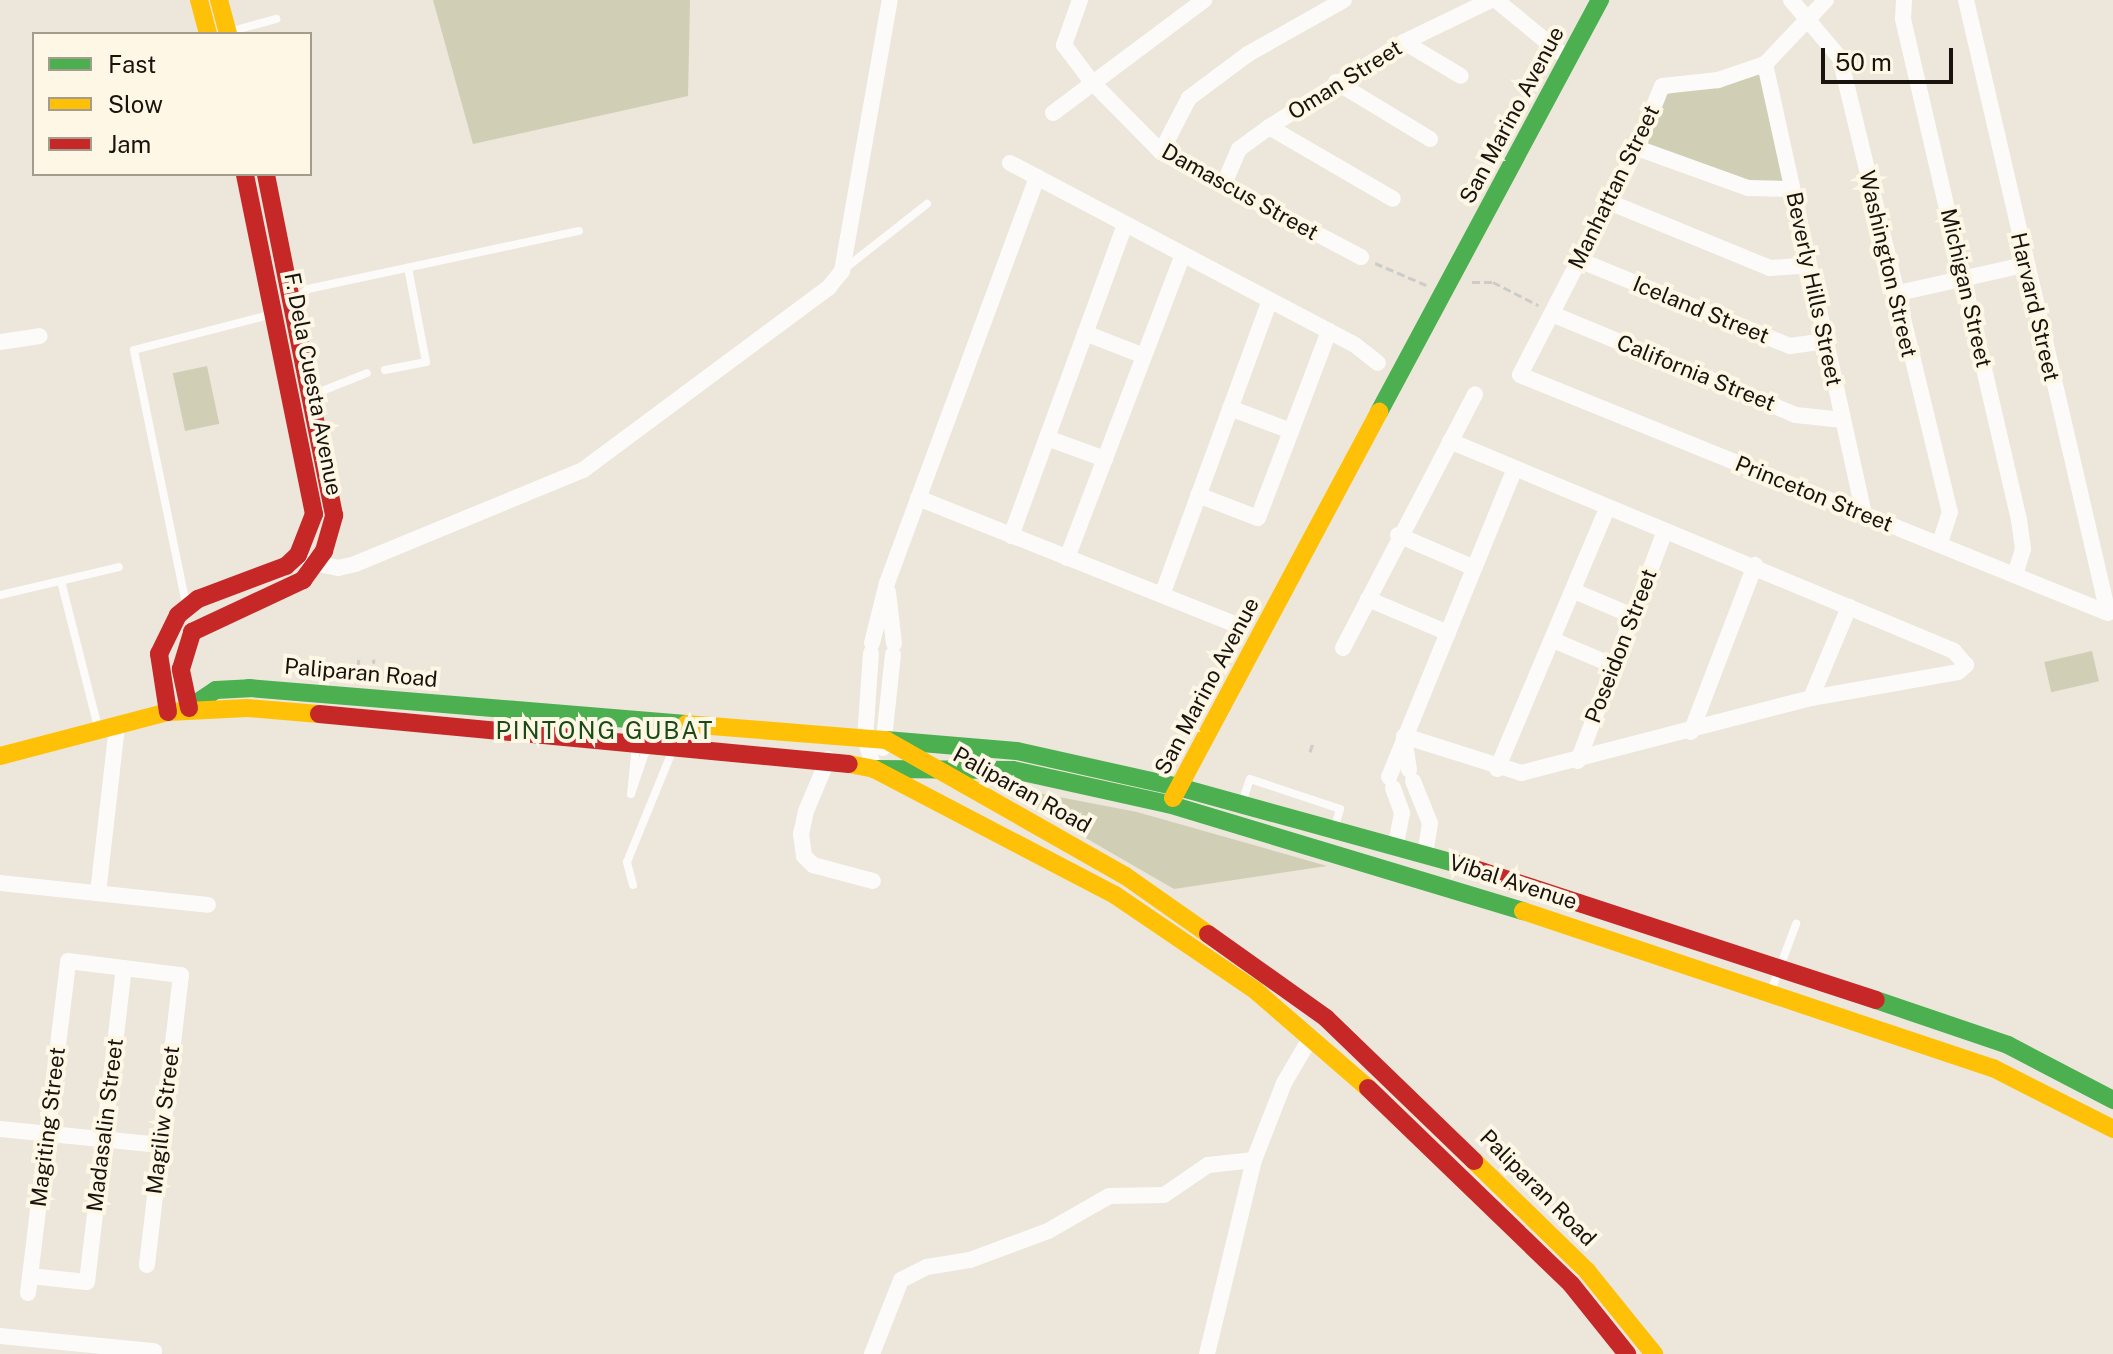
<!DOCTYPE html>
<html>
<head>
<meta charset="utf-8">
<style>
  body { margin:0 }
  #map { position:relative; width:2113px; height:1354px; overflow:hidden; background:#ece6db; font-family:"Public Sans",sans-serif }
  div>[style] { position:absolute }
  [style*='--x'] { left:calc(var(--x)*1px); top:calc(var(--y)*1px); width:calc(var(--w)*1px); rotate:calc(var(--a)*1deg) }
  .green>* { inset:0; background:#d0cfb5; transform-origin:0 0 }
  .path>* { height:3px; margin-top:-1.5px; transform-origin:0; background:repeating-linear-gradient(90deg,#cdccc9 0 8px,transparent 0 12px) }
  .lane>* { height:8px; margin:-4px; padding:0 4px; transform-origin:4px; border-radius:4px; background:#fcfbfa }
  .street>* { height:16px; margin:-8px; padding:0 8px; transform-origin:8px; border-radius:8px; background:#fcfbfa }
  .fast>* { height:18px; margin:-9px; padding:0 9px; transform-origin:9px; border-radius:9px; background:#4caf50 }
  .slow>* { height:18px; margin:-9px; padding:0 9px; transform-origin:9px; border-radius:9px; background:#ffc107 }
  .jam>* { height:18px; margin:-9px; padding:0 9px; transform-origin:9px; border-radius:9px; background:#c62828 }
  span { translate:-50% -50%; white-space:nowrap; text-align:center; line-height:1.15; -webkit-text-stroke:8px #fff7e6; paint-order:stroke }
  .street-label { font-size:22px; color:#18140d }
  .neighbourhood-label { font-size:24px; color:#194b14; letter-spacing:2px }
  .legend { position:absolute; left:32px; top:32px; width:280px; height:144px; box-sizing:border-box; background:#fff7e6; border:2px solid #a39c8f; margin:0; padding:10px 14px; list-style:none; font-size:24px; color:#18140d }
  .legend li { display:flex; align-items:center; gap:16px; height:40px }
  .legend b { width:40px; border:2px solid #a39c8f }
  .scale { position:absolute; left:1821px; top:48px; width:132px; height:36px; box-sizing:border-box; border:4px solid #18140d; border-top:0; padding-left:10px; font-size:24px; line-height:28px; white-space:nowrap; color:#18140d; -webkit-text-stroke:6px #fff7e6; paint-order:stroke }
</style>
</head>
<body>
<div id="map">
  <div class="green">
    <div style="clip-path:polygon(433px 0,690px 0,688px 96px,473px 144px)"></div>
    <div style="clip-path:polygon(1762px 74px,1786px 185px,1751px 184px,1644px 144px,1667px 94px)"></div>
    <div style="left:207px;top:366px;width:59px;height:35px;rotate:78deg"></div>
    <div style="left:2092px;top:651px;width:31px;height:49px;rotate:77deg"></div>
    <div style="clip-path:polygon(992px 784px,1137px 812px,1327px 866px,1174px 889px)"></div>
  </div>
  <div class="path">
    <div style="--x:1375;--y:263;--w:56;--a:23.3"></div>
    <div style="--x:1472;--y:282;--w:21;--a:0"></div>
    <div style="--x:1493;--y:282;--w:51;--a:27.1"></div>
    <div style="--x:358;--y:667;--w:9;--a:-84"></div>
    <div style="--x:372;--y:675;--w:16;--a:-83"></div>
    <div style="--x:1310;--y:752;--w:10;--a:-73"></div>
  </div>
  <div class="lane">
    <div style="--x:232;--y:31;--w:46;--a:-15.3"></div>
    <div style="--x:843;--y:270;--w:107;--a:-38.2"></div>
    <div style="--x:295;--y:302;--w:18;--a:-45"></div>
    <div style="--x:308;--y:289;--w:277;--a:-12.1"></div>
    <div style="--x:385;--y:370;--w:42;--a:-11"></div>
    <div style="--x:426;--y:362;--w:96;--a:-100.8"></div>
    <div style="--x:312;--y:395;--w:59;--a:-21.8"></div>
    <div style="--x:61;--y:581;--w:151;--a:75.8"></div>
    <div style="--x:0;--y:595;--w:122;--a:-13.2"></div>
    <div style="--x:186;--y:604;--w:259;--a:-101.6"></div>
    <div style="--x:134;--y:350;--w:139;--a:-14.5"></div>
    <div style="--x:636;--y:746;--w:48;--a:95.9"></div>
    <div style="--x:631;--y:794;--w:50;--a:-71.2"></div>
    <div style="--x:1243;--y:800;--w:22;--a:-72"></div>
    <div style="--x:1250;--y:779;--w:95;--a:18.4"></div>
    <div style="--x:1340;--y:809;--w:18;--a:106"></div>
    <div style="--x:633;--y:885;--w:24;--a:-105"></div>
    <div style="--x:627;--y:862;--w:122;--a:-67.8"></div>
    <div style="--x:1771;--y:991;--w:72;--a:-69.5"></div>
  </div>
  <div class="street">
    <div style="--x:1080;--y:0;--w:48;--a:109.6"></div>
    <div style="--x:1064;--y:45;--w:45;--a:53.1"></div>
    <div style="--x:1091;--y:81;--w:100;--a:45.4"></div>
    <div style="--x:1161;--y:152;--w:226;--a:27.7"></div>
    <div style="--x:1496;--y:0;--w:82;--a:39.5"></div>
    <div style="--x:1791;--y:0;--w:76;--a:49.8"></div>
    <div style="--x:1840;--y:58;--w:467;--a:76.4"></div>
    <div style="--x:1950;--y:512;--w:33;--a:108"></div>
    <div style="--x:1826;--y:0;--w:88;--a:133.6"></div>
    <div style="--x:1765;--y:64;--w:50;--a:161.2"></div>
    <div style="--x:1718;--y:80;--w:56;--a:173.9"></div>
    <div style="--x:1662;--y:86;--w:67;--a:112"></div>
    <div style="--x:1637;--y:148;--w:255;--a:117.3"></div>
    <div style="--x:1520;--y:375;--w:634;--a:22.04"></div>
    <div style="--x:1904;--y:0;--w:19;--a:93"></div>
    <div style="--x:1903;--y:19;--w:514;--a:76.96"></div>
    <div style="--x:2019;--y:520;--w:29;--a:82"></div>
    <div style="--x:2023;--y:549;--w:27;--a:107"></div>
    <div style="--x:1966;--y:0;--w:629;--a:76.96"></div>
    <div style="--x:1404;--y:42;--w:66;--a:30.8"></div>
    <div style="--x:1765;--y:64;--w:461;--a:77.6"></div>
    <div style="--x:1336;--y:82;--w:110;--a:31.2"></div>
    <div style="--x:1053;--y:113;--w:189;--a:-36.8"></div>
    <div style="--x:1269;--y:127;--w:143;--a:30.1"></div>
    <div style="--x:1637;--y:148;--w:118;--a:19.8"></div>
    <div style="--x:1748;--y:188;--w:44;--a:1.3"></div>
    <div style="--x:1161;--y:152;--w:61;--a:-62.6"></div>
    <div style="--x:1189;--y:98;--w:74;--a:-36.7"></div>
    <div style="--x:1248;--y:54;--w:110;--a:-29.4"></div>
    <div style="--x:1010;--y:163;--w:390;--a:27.8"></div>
    <div style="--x:1355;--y:345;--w:29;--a:38"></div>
    <div style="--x:1223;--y:186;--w:40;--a:-66.6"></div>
    <div style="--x:1239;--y:149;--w:37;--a:-36"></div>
    <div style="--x:1269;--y:127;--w:160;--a:-32.2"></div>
    <div style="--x:1404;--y:42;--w:97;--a:-25.8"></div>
    <div style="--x:1609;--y:202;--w:174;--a:22.3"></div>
    <div style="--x:1770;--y:268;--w:39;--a:-4"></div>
    <div style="--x:1579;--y:260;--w:228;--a:22.2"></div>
    <div style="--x:1790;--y:346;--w:36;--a:-8"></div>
    <div style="--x:1894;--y:294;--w:133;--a:-12.6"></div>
    <div style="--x:1552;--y:314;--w:264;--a:22.5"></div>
    <div style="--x:1796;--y:415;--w:47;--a:6.1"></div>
    <div style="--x:1085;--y:333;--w:63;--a:21.3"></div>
    <div style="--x:0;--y:342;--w:40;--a:-8.5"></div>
    <div style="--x:1230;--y:408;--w:65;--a:20.7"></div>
    <div style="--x:1047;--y:438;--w:62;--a:19.9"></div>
    <div style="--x:1198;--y:495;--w:64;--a:21"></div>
    <div style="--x:1258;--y:518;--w:200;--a:-69.2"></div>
    <div style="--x:918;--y:498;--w:338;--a:21.7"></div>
    <div style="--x:1398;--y:535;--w:81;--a:23.4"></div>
    <div style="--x:1011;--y:536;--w:332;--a:-69.9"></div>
    <div style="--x:1067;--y:558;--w:325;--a:-69.1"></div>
    <div style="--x:308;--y:562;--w:31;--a:11"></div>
    <div style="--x:338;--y:568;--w:17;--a:-13"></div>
    <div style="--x:355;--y:564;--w:247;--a:-22.4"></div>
    <div style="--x:583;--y:470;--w:307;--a:-36.6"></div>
    <div style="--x:829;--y:287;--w:21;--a:-51"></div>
    <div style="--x:842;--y:271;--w:275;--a:-80"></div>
    <div style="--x:1574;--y:591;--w:64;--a:23"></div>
    <div style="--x:888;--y:592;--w:52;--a:83.4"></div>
    <div style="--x:1162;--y:595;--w:314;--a:-69.9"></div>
    <div style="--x:1368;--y:599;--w:87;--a:23"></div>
    <div style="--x:1553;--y:640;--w:64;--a:23"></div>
    <div style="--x:872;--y:643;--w:62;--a:-76"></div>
    <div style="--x:887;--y:583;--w:433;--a:-69.7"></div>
    <div style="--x:1343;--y:648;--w:286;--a:-62.5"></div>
    <div style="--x:871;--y:653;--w:86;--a:94"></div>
    <div style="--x:865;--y:739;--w:31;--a:73"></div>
    <div style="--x:1811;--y:698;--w:99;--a:-67.3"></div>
    <div style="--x:1691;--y:732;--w:179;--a:-69"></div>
    <div style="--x:1404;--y:736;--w:123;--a:17.5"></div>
    <div style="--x:1521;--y:773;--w:300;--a:-14.5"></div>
    <div style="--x:1811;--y:698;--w:149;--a:-10"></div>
    <div style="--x:1958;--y:672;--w:11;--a:-41"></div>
    <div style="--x:1966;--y:665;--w:18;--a:-131"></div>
    <div style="--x:1954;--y:651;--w:546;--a:-157.38"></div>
    <div style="--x:1404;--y:738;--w:32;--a:81"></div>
    <div style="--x:883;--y:748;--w:94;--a:-83.9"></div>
    <div style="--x:828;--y:759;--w:56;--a:112.9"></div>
    <div style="--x:806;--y:811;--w:24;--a:102"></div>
    <div style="--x:801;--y:834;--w:22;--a:82"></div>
    <div style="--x:804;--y:856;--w:13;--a:45"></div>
    <div style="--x:813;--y:865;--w:62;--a:14.9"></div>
    <div style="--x:1578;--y:761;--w:246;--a:-69.3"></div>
    <div style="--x:1497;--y:769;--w:283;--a:-67.1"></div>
    <div style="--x:1389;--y:777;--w:331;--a:-67.8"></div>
    <div style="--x:1413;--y:781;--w:45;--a:68"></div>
    <div style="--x:1430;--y:823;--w:30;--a:99"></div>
    <div style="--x:1393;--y:788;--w:27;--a:70"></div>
    <div style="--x:1402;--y:813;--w:33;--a:101"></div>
    <div style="--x:0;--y:883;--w:209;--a:6"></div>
    <div style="--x:98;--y:893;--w:169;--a:-83.5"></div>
    <div style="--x:0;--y:1129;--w:161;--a:5.7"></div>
    <div style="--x:30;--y:1276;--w:57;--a:6"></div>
    <div style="--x:87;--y:1282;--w:316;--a:-83.3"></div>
    <div style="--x:28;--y:1293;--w:334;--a:-83.1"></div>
    <div style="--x:68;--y:961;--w:114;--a:7.1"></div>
    <div style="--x:181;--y:975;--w:292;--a:96.7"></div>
    <div style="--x:0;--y:1336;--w:155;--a:5.6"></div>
    <div style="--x:872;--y:1354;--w:79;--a:-68.6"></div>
    <div style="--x:901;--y:1280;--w:29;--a:-27"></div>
    <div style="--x:927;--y:1267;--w:44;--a:-9.2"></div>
    <div style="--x:970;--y:1260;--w:83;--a:-20.4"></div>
    <div style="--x:1048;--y:1231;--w:70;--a:-29.8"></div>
    <div style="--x:1109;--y:1196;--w:55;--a:-1"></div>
    <div style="--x:1164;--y:1195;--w:53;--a:-34.3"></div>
    <div style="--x:1208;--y:1165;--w:46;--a:-6.2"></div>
    <div style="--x:1207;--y:1354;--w:200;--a:-76.4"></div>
    <div style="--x:1254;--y:1160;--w:83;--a:-68.7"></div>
    <div style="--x:1284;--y:1083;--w:53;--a:-59.6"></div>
  </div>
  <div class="fast">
    <div style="--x:1379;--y:412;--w:468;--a:-61.8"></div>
    <div style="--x:189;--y:708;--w:32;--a:-34"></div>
    <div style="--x:216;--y:690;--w:33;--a:-3"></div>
    <div style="--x:249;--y:688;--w:438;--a:4.7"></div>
    <div style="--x:886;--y:740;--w:131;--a:4.8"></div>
    <div style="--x:1017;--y:751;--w:169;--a:12.6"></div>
    <div style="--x:1182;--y:788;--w:295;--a:15.4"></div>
    <div style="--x:874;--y:769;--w:139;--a:0.4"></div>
    <div style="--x:1013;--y:770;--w:159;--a:12.4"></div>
    <div style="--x:1168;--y:804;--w:371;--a:16.8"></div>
    <div style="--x:1876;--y:1000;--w:139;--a:18.8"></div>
    <div style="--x:2008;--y:1045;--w:119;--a:27.6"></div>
  </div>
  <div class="slow">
    <div style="--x:199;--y:0;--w:35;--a:75"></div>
    <div style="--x:219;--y:0;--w:35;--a:75"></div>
    <div style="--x:686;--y:724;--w:201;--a:4.6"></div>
    <div style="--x:886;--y:740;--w:274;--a:29.6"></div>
    <div style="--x:1124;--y:875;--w:103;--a:35.1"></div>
    <div style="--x:0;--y:756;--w:174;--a:-14.7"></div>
    <div style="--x:168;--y:712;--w:79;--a:-2.9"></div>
    <div style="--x:247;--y:708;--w:72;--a:4.8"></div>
    <div style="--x:849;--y:764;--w:25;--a:11"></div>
    <div style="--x:874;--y:769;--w:272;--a:27.6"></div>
    <div style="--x:1115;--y:895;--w:171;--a:34.2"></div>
    <div style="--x:1256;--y:991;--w:148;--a:40.9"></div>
    <div style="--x:1173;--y:798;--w:438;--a:-61.9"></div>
    <div style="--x:1523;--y:911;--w:496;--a:18.5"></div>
    <div style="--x:1993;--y:1068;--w:135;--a:26.9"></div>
    <div style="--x:1474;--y:1161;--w:158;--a:44.2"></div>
    <div style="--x:1587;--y:1271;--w:107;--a:51.1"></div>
  </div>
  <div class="jam">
    <div style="--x:189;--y:708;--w:40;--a:-102"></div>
    <div style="--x:181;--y:669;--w:39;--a:-73"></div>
    <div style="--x:192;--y:632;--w:123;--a:-25.1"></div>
    <div style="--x:303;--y:580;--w:36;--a:-54"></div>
    <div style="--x:324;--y:551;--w:37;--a:-74"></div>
    <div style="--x:334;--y:515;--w:348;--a:-101.3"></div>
    <div style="--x:168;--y:712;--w:59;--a:-98.8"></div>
    <div style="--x:159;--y:654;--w:43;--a:-64"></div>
    <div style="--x:178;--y:615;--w:26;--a:-39"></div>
    <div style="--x:198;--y:599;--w:94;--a:-20.6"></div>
    <div style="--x:286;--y:566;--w:16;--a:-43"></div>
    <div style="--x:298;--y:555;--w:44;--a:-68.7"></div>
    <div style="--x:314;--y:514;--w:347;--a:-101.5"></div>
    <div style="--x:319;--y:714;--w:532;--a:5.39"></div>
    <div style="--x:1466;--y:866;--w:431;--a:18.1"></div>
    <div style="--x:1208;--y:934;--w:145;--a:35.4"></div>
    <div style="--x:1326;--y:1018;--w:206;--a:44"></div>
    <div style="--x:1368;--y:1088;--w:282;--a:44"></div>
    <div style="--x:1571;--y:1284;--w:90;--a:51.3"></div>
  </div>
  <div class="street-label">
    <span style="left:1345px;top:80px;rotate:-32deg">Oman Street</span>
    <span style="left:1512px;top:115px;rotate:-62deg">San Marino Avenue</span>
    <span style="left:1614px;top:187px;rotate:-64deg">Manhattan Street</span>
    <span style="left:1240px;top:192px;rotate:29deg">Damascus Street</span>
    <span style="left:1888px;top:264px;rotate:77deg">Washington Street</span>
    <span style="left:1966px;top:288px;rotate:77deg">Michigan Street</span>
    <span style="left:1814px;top:289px;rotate:78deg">Beverly Hills Street</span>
    <span style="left:2035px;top:307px;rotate:77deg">Harvard Street</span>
    <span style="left:1701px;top:310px;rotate:22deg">Iceland Street</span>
    <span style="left:1696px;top:373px;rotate:22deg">California Street</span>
    <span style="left:313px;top:384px;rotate:79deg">F. Dela Cuesta Avenue</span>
    <span style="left:1814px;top:494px;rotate:22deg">Princeton Street</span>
    <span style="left:1621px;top:646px;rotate:-69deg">Poseidon Street</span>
    <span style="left:361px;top:673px;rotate:5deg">Paliparan Road</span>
    <span style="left:1207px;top:686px;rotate:-62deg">San Marino Avenue</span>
    <span style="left:1022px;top:790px;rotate:29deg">Paliparan Road</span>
    <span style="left:1513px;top:882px;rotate:18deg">Vibal Avenue</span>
    <span style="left:163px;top:1120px;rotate:-83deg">Magiliw Street</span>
    <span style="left:105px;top:1125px;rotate:-83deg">Madasalin Street</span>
    <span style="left:48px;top:1127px;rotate:-83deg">Magiting Street</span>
    <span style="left:1538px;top:1188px;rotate:45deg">Paliparan Road</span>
  </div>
  <div class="neighbourhood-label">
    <span style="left:605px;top:731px">PINTONG GUBAT</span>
  </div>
  <ul class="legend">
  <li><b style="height:10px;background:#4caf50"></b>Fast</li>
  <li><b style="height:10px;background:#ffc107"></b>Slow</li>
  <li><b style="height:10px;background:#c62828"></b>Jam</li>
  </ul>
  <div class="scale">50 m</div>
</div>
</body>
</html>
